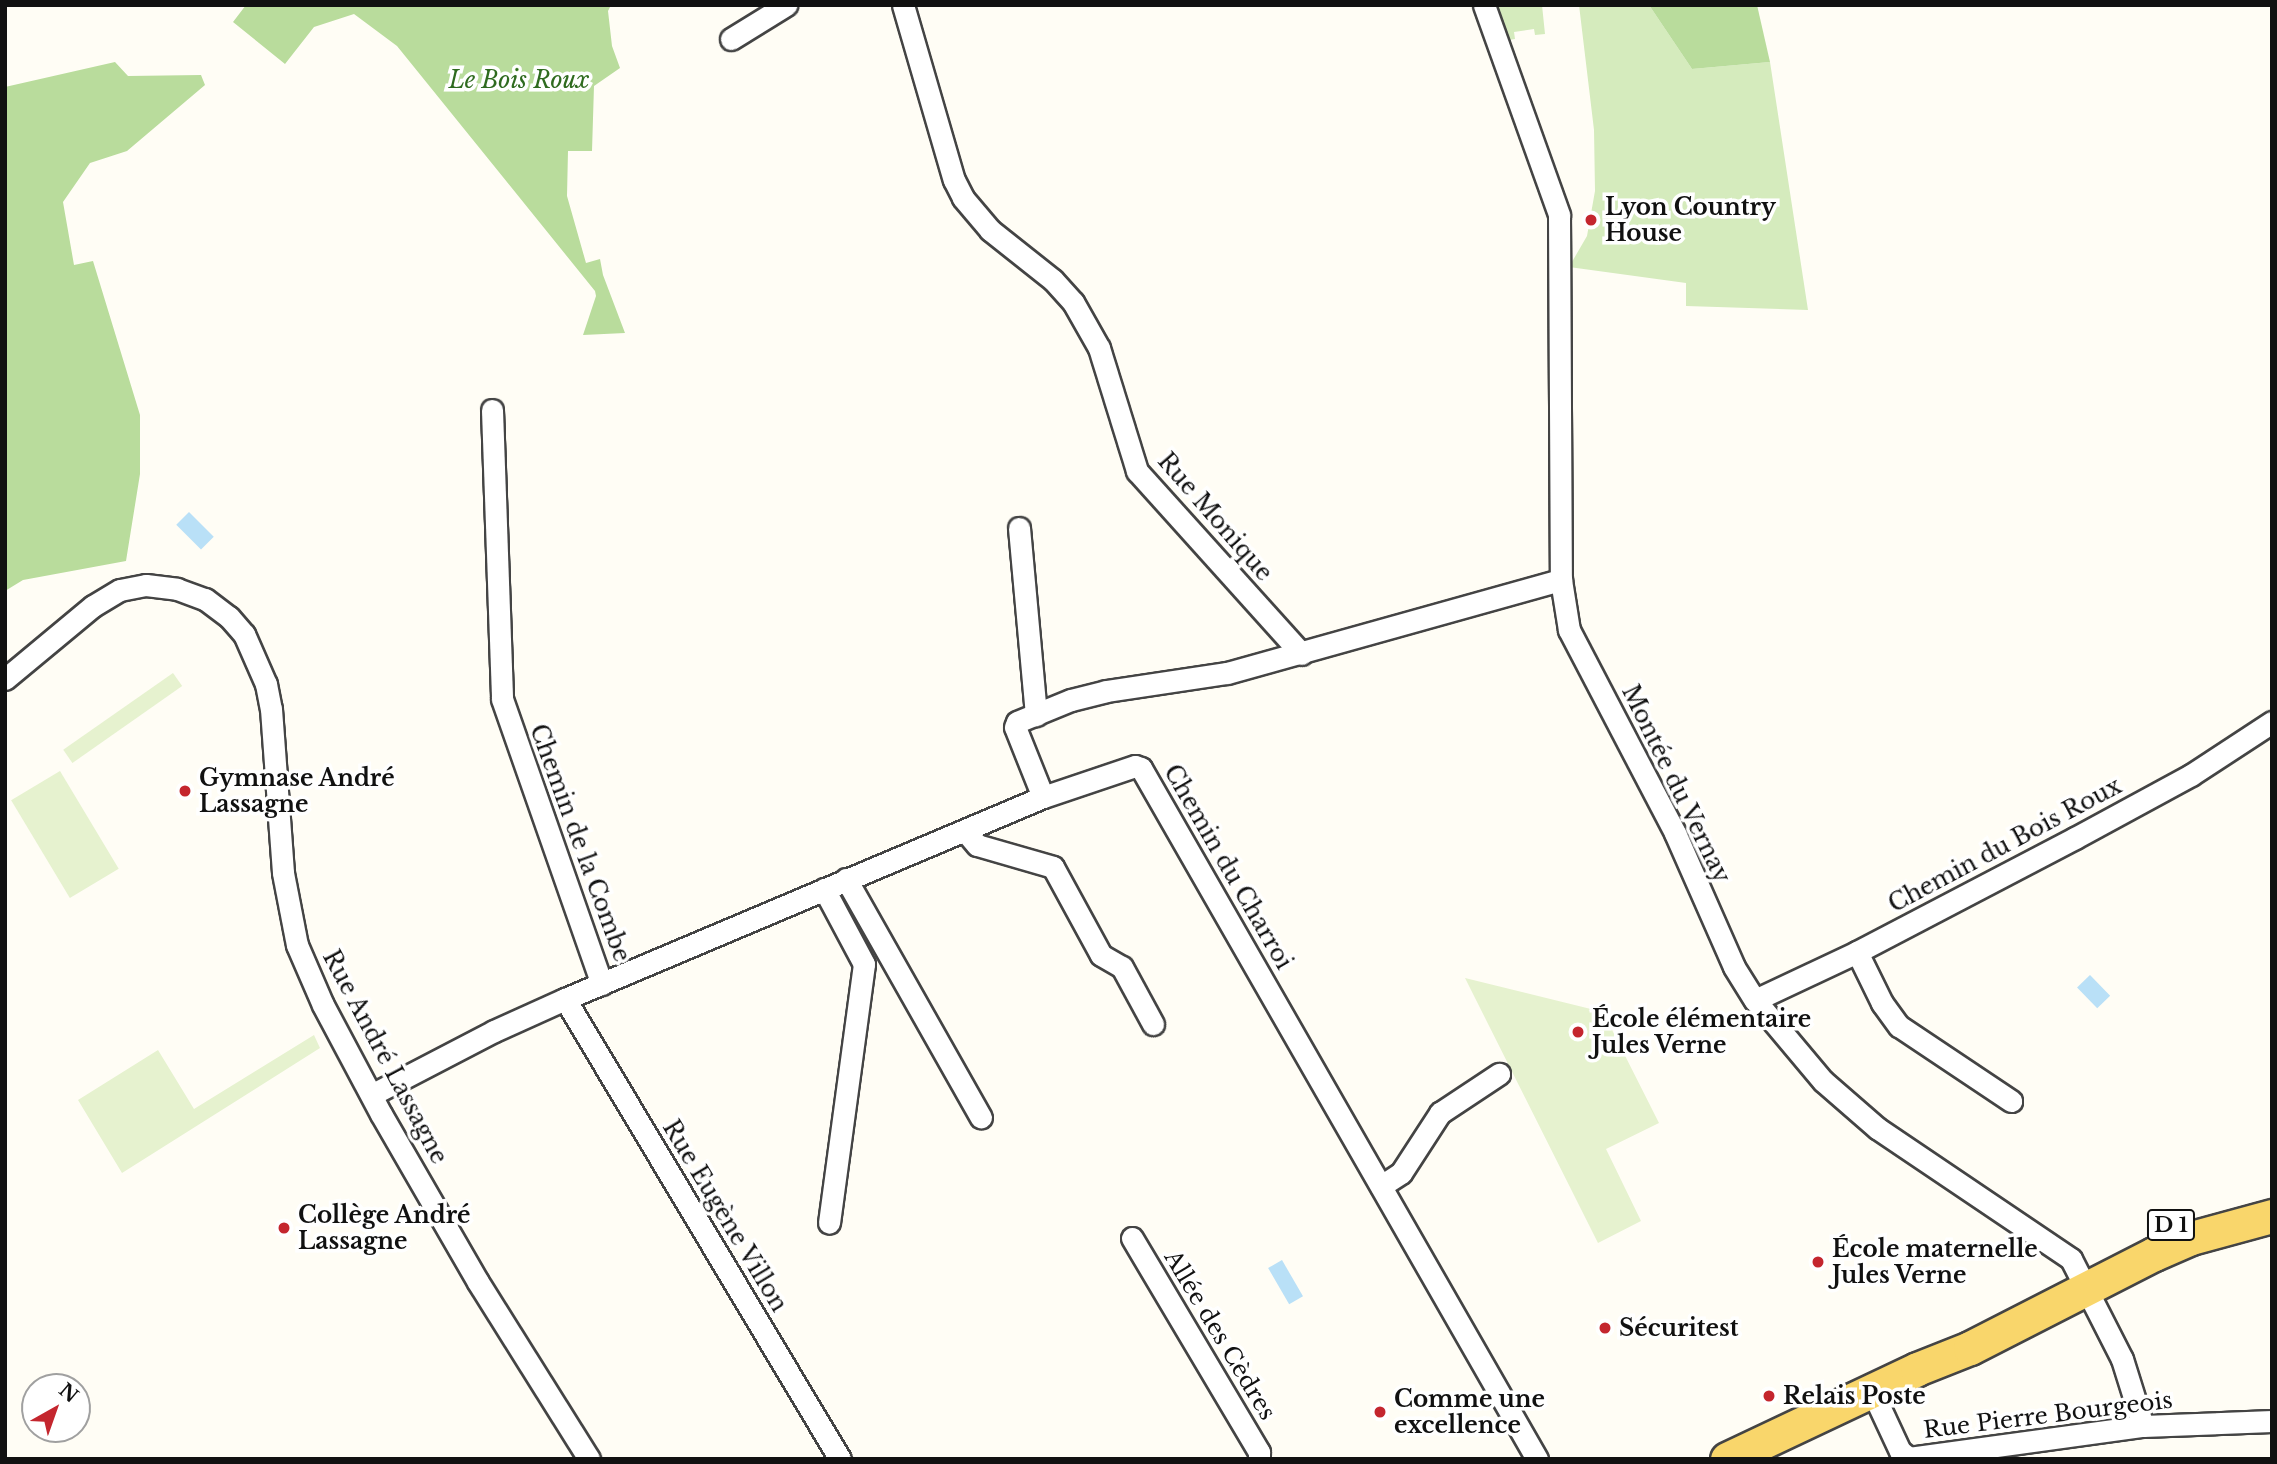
<!DOCTYPE html>
<html>
<head>
<meta charset="utf-8">
<style>
  body { margin:0 }
  #map { position:relative; width:2277px; height:1464px; overflow:hidden; background:#fffdf5; font-family:"Libre Baskerville",serif }
  div>[style] { position:absolute }
  [style*='--x'] { left:calc(var(--x)*1px); top:calc(var(--y)*1px); width:calc(var(--w)*1px); rotate:calc(var(--a)*1deg) }
  .green>* { inset:0; background:#d5ebbd }
  .forest>* { inset:0; background:#b9dc9c }
  .pitch>* { inset:0; background:#e6f2cf; transform-origin:0 0 }
  .water>* { inset:0; background:#b9e0f7; transform-origin:0 0 }
  .roads { filter:drop-shadow(2px 0 #444) drop-shadow(-2px 0 #444) drop-shadow(0 2px #444) drop-shadow(0 -2px #444) }
  .minor>* { height:21px; margin:-10.5px; padding:0 10.5px; transform-origin:10.5px; border-radius:10.5px; background:#fff }
  .primary>* { height:33px; margin:-16.5px; padding:0 16.5px; transform-origin:16.5px; border-radius:16.5px; background:#f9d66b }
  .dots>* { width:19px; height:19px; translate:-50% -50%; box-sizing:border-box; border:4px solid #fff; border-radius:50% }
  span { translate:-50% -50%; white-space:nowrap; text-align:center; line-height:1.15; -webkit-text-stroke:7px #fff; paint-order:stroke }
  .shield-label span { padding:2px 5px; background:#fff; border:2px solid; border-radius:5px; -webkit-text-stroke-width:0 }
  .shield-label { font-size:21px; color:#111; font-weight:700 }
  .park-label { font-size:23px; color:#2f6b1f; font-style:italic }
  .poi-label { font-size:23px; color:#111; font-weight:700 }
  .left { translate:0 -50%; text-align:left }
  .street-label { font-size:23px; color:#111 }
  .frame { position:absolute; inset:0; border:7px solid #111; pointer-events:none }
  .north { position:absolute; left:21px; top:1373px; width:70px; height:70px; box-sizing:border-box; background:#fff; border:2px solid #a0a0a0; border-radius:50%; rotate:40deg; font-size:19px; font-weight:700; line-height:28px; text-align:center; color:#111 }
  .north::after { content:''; display:block; margin:auto; width:24px; height:32px; background:#c4262e; clip-path:polygon(50% 0,100% 100%,50% 72%,0 100%) }
</style>
</head>
<body>
<div id="map">
  <div class="green">
    <div style="clip-path:polygon(1489px 5px,1542px 5px,1545px 34px,1535px 35px,1534px 29px,1514px 32px,1515px 39px,1502px 41px)"></div>
    <div style="clip-path:polygon(1579px 5px,1649px 5px,1692px 69px,1770px 62px,1808px 310px,1686px 306px,1686px 283px,1569px 267px,1587px 236px,1595px 191px,1594px 130px)"></div>
  </div>
  <div class="forest">
    <div style="clip-path:polygon(246px 5px,611px 5px,608px 11px,612px 46px,620px 68px,594px 86px,592px 151px,568px 151px,567px 196px,586px 263px,600px 259px,603px 275px,625px 333px,583px 335px,596px 296px,595px 291px,397px 46px,354px 14px,314px 27px,285px 64px,233px 22px)"></div>
    <div style="clip-path:polygon(1649px 5px,1757px 5px,1770px 62px,1692px 69px)"></div>
    <div style="clip-path:polygon(115px 62px,128px 76px,201px 75px,205px 85px,127px 151px,90px 163px,63px 202px,74px 265px,93px 261px,140px 415px,140px 474px,126px 561px,23px 580px,5px 591px,5px 87px)"></div>
  </div>
  <div class="pitch">
    <div style="left:173px;top:673px;width:16px;height:134px;rotate:55deg"></div>
    <div style="left:60px;top:771px;width:114px;height:57px;rotate:59deg"></div>
    <div style="clip-path:polygon(1465px 978px,1603px 1012px,1659px 1123px,1606px 1149px,1641px 1221px,1598px 1243px)"></div>
    <div style="clip-path:polygon(314px 1035px,320px 1048px,122px 1173px,78px 1100px,158px 1050px,194px 1109px)"></div>
  </div>
  <div class="water">
    <div style="left:189px;top:512px;width:35px;height:18px;rotate:45deg"></div>
    <div style="left:2090px;top:975px;width:29px;height:18px;rotate:46deg"></div>
    <div style="left:1282px;top:1260px;width:42px;height:16px;rotate:60deg"></div>
  </div>
  <div class="roads">
    <div class="minor">
      <div style="--x:903;--y:5;--w:182;--a:73.8"></div>
      <div style="--x:954;--y:180;--w:20;--a:63"></div>
      <div style="--x:963;--y:198;--w:42;--a:49.8"></div>
      <div style="--x:990;--y:230;--w:80;--a:38.4"></div>
      <div style="--x:1053;--y:280;--w:30;--a:48"></div>
      <div style="--x:1073;--y:302;--w:53;--a:60.5"></div>
      <div style="--x:1099;--y:348;--w:129;--a:72.8"></div>
      <div style="--x:1137;--y:471;--w:246;--a:48"></div>
      <div style="--x:1484;--y:5;--w:223;--a:70.3"></div>
      <div style="--x:1559;--y:215;--w:365;--a:89.7"></div>
      <div style="--x:1561;--y:580;--w:51;--a:80.9"></div>
      <div style="--x:1569;--y:630;--w:229;--a:62.4"></div>
      <div style="--x:1675;--y:833;--w:146;--a:66.2"></div>
      <div style="--x:1734;--y:967;--w:39;--a:58"></div>
      <div style="--x:1755;--y:1000;--w:106;--a:50"></div>
      <div style="--x:1823;--y:1081;--w:72;--a:41"></div>
      <div style="--x:1877;--y:1128;--w:234;--a:34"></div>
      <div style="--x:2071;--y:1259;--w:112;--a:63"></div>
      <div style="--x:2122;--y:1359;--w:70;--a:72.6"></div>
      <div style="--x:731;--y:39;--w:65;--a:-31.7"></div>
      <div style="--x:492;--y:410;--w:289;--a:88"></div>
      <div style="--x:502;--y:699;--w:302;--a:70.7"></div>
      <div style="--x:1019;--y:528;--w:188;--a:84.8"></div>
      <div style="--x:5;--y:679;--w:114;--a:-39.7"></div>
      <div style="--x:93;--y:606;--w:31;--a:-31"></div>
      <div style="--x:120;--y:590;--w:26;--a:-11"></div>
      <div style="--x:146;--y:585;--w:31;--a:7"></div>
      <div style="--x:177;--y:589;--w:30;--a:20"></div>
      <div style="--x:205;--y:599;--w:30;--a:37"></div>
      <div style="--x:229;--y:617;--w:23;--a:49"></div>
      <div style="--x:244;--y:634;--w:55;--a:66.3"></div>
      <div style="--x:266;--y:684;--w:25;--a:79"></div>
      <div style="--x:271;--y:709;--w:164;--a:85.8"></div>
      <div style="--x:283;--y:873;--w:73;--a:79"></div>
      <div style="--x:297;--y:945;--w:65;--a:66.6"></div>
      <div style="--x:323;--y:1005;--w:123;--a:62"></div>
      <div style="--x:381;--y:1114;--w:194;--a:60"></div>
      <div style="--x:478;--y:1282;--w:209;--a:57.9"></div>
      <div style="--x:966;--y:832;--w:17;--a:50"></div>
      <div style="--x:977;--y:845;--w:79;--a:16.1"></div>
      <div style="--x:1053;--y:867;--w:100;--a:61.4"></div>
      <div style="--x:1101;--y:955;--w:24;--a:30"></div>
      <div style="--x:1122;--y:967;--w:65;--a:61.5"></div>
      <div style="--x:846;--y:879;--w:274;--a:60.5"></div>
      <div style="--x:824;--y:889;--w:85;--a:61.9"></div>
      <div style="--x:864;--y:964;--w:261;--a:97.7"></div>
      <div style="--x:1857;--y:952;--w:57;--a:63.9"></div>
      <div style="--x:1882;--y:1003;--w:29;--a:54"></div>
      <div style="--x:1899;--y:1026;--w:135;--a:33.8"></div>
      <div style="--x:565;--y:999;--w:536;--a:59.13"></div>
      <div style="--x:1755;--y:1000;--w:113;--a:-25.2"></div>
      <div style="--x:1857;--y:952;--w:246;--a:-27.6"></div>
      <div style="--x:2075;--y:838;--w:132;--a:-28.5"></div>
      <div style="--x:2191;--y:775;--w:97;--a:-33.2"></div>
      <div style="--x:373;--y:1094;--w:136;--a:-27.5"></div>
      <div style="--x:494;--y:1031;--w:78;--a:-24.3"></div>
      <div style="--x:565;--y:999;--w:519;--a:-22.91"></div>
      <div style="--x:1381;--y:1186;--w:24;--a:-33"></div>
      <div style="--x:1401;--y:1173;--w:72;--a:-57"></div>
      <div style="--x:1440;--y:1113;--w:71;--a:-33.5"></div>
      <div style="--x:1132;--y:1238;--w:249;--a:59.3"></div>
      <div style="--x:1259;--y:1452;--w:7;--a:90"></div>
      <div style="--x:1872;--y:1391;--w:66;--a:65"></div>
      <div style="--x:1900;--y:1451;--w:11;--a:38"></div>
      <div style="--x:1909;--y:1458;--w:236;--a:-7.8"></div>
      <div style="--x:2143;--y:1426;--w:129;--a:-2.2"></div>
      <div style="--x:1537;--y:1459;--w:796;--a:-119.82"></div>
      <div style="--x:1141;--y:768;--w:6;--a:-162"></div>
      <div style="--x:1135;--y:766;--w:97;--a:161.4"></div>
      <div style="--x:1043;--y:797;--w:75;--a:-111.8"></div>
      <div style="--x:1015;--y:727;--w:5;--a:-68"></div>
      <div style="--x:1017;--y:722;--w:58;--a:-22.2"></div>
      <div style="--x:1071;--y:700;--w:36;--a:-14"></div>
      <div style="--x:1106;--y:691;--w:122;--a:-8.5"></div>
      <div style="--x:1227;--y:673;--w:347;--a:-15.6"></div>
    </div>
    <div class="primary">
      <div style="--x:1727;--y:1459;--w:210;--a:-25.3"></div>
      <div style="--x:1917;--y:1369;--w:57;--a:-21.6"></div>
      <div style="--x:1970;--y:1348;--w:207;--a:-27.1"></div>
      <div style="--x:2154;--y:1254;--w:40;--a:-23.4"></div>
      <div style="--x:2191;--y:1238;--w:84;--a:-15.2"></div>
    </div>
  </div>
  <div class="dots">
    <div style="left:1591px;top:220px;background:#c4262e"></div>
    <div style="left:185px;top:791px;background:#c4262e"></div>
    <div style="left:1578px;top:1032px;background:#c4262e"></div>
    <div style="left:284px;top:1228px;background:#c4262e"></div>
    <div style="left:1818px;top:1262px;background:#c4262e"></div>
    <div style="left:1605px;top:1328px;background:#c4262e"></div>
    <div style="left:1769px;top:1396px;background:#c4262e"></div>
    <div style="left:1380px;top:1412px;background:#c4262e"></div>
  </div>
  <div class="shield-label">
    <span style="left:2171px;top:1225px">D 1</span>
  </div>
  <div class="park-label">
    <span style="left:519px;top:80px">Le Bois Roux</span>
  </div>
  <div class="poi-label">
    <span class="left" style="left:1605px;top:220px">Lyon Country<br>House</span>
    <span class="left" style="left:199px;top:791px">Gymnase André<br>Lassagne</span>
    <span class="left" style="left:1592px;top:1032px">École élémentaire<br>Jules Verne</span>
    <span class="left" style="left:298px;top:1228px">Collège André<br>Lassagne</span>
    <span class="left" style="left:1832px;top:1262px">École maternelle<br>Jules Verne</span>
    <span class="left" style="left:1619px;top:1328px">Sécuritest</span>
    <span class="left" style="left:1783px;top:1396px">Relais Poste</span>
    <span class="left" style="left:1394px;top:1412px">Comme une<br>excellence</span>
  </div>
  <div class="street-label">
    <span style="left:1215px;top:517px;rotate:49deg">Rue Monique</span>
    <span style="left:1676px;top:784px;rotate:64deg">Montée du Vernay</span>
    <span style="left:580px;top:843px;rotate:70deg">Chemin de la Combe</span>
    <span style="left:2005px;top:845px;rotate:-28deg">Chemin du Bois Roux</span>
    <span style="left:1228px;top:867px;rotate:60deg">Chemin du Charroi</span>
    <span style="left:385px;top:1057px;rotate:62deg">Rue André Lassagne</span>
    <span style="left:725px;top:1216px;rotate:59deg">Rue Eugène Villon</span>
    <span style="left:1220px;top:1335px;rotate:59deg">Allée des Cèdres</span>
    <span style="left:2048px;top:1415px;rotate:-7deg">Rue Pierre Bourgeois</span>
  </div>
  <div class="frame"></div>
  <div class="north">N</div>
</div>
</body>
</html>
